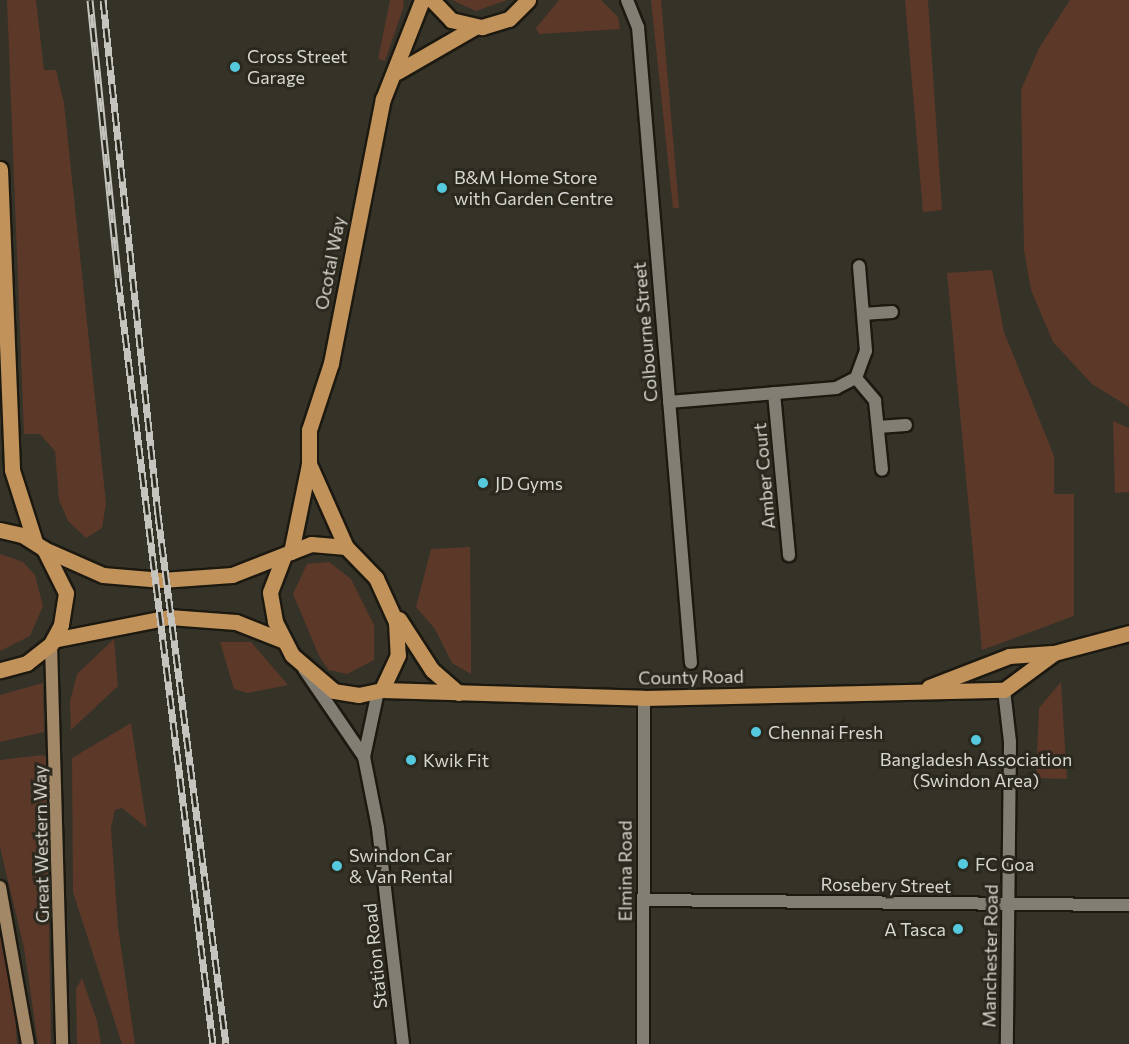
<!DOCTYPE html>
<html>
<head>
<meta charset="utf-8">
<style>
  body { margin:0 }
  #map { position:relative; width:1129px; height:1044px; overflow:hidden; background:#353228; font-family:Commissioner,sans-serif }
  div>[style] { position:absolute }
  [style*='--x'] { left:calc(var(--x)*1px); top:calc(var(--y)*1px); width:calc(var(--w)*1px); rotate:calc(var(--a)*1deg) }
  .green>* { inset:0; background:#5c3829 }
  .roads { filter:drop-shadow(2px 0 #1c1911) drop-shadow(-2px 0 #1c1911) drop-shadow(0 2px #1c1911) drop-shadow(0 -2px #1c1911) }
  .minor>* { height:12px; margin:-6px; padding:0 6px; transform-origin:6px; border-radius:6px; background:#827e73 }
  .tertiary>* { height:12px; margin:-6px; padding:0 6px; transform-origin:6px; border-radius:6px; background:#827e73 }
  .secondary>* { height:12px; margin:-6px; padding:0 6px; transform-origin:6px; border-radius:6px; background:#a28866 }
  .primary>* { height:15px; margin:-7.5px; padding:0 7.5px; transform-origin:7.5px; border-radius:7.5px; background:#c1925a }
  .rail>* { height:7px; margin-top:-3.5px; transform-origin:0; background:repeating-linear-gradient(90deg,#2b281e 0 14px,#c6c4be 0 28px); box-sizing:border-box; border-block:2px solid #c6c4be }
  .dots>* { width:16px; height:16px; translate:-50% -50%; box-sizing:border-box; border:3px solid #2b281e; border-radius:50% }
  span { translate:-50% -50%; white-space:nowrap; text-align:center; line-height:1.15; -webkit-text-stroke:6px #2b281e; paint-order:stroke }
  .poi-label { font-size:18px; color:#d8d6d0 }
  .left { translate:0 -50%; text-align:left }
  .right { translate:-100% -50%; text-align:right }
  .street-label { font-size:18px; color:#d8d6d0 }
</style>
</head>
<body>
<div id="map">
  <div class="green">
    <div style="clip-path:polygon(7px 0,36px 0,44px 70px,56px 70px,64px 103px,106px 503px,102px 528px,86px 538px,68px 521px,59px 500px,55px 451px,40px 434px,24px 434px)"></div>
    <div style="clip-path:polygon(390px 0,403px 0,404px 6px,385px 61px,378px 59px)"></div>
    <div style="clip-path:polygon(452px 0,507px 0,476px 11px)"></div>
    <div style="clip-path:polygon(559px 0,601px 0,618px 17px,620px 29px,539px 34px,536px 28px)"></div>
    <div style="clip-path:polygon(651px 0,661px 0,679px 208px,673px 208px)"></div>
    <div style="clip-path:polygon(905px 0,928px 0,942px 210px,923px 212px)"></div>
    <div style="clip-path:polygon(1070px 0,1129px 0,1129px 407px,1092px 384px,1053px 342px,1031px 290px,1024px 250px,1021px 90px,1039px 48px)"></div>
    <div style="clip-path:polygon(992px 270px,1004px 332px,1054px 456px,1054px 494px,1074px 494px,1074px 616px,982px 650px,947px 273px)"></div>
    <div style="clip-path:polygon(1113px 421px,1129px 428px,1129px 492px,1115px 493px)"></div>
    <div style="clip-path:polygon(470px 547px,471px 643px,471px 674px,452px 663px,435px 629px,416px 607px,431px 549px)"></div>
    <div style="clip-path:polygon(0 554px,23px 562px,35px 575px,43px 606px,30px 636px,0 651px)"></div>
    <div style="clip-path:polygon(329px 562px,351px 579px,374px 625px,374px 660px,347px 674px,329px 670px,320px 658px,293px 594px,307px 564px)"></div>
    <div style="clip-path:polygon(114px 639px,118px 686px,71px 730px,70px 701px,77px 674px)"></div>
    <div style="clip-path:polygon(220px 642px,251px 642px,288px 685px,248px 693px,234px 689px)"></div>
    <div style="clip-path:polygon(1061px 682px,1067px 779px,1036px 778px,1039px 708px)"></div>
    <div style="clip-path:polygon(43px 683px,44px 732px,0 742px,0 695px)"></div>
    <div style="clip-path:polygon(131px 723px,147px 828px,122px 808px,115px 810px,111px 828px,118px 927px,135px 1044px,122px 1044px,73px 892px,72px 758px)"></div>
    <div style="clip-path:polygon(42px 755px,46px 757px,51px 1044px,38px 1044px,24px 948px,0 847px,0 760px)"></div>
    <div style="clip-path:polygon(0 931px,15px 1013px,17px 1044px,0 1044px)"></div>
    <div style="clip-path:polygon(82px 978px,97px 1021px,101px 1044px,77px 1044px,76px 989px)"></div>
  </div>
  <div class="roads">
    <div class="minor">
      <div style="--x:627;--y:0;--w:29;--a:68"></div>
      <div style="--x:638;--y:27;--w:638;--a:85.24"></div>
      <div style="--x:863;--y:314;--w:29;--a:-4"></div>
      <div style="--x:856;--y:378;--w:29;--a:-70"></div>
      <div style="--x:866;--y:351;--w:85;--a:-94.7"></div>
      <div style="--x:774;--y:393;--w:163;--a:84.7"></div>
      <div style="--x:669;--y:402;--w:168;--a:-4.8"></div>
      <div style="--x:836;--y:388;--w:22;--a:-27"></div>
      <div style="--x:856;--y:378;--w:30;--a:50"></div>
      <div style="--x:875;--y:401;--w:69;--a:84.2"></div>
      <div style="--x:878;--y:427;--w:28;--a:-4"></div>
      <div style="--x:304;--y:669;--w:107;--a:55.7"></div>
      <div style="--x:364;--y:757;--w:72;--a:78.8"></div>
      <div style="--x:378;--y:828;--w:217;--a:83.4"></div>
      <div style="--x:364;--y:757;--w:67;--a:-78"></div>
      <div style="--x:643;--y:900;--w:486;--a:0.6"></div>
      <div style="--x:643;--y:1044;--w:346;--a:-89.8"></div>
    </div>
    <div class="tertiary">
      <div style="--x:1004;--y:690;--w:52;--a:83.4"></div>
      <div style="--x:1010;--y:742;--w:302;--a:90.6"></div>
    </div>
    <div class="secondary">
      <div style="--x:51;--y:644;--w:400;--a:88.4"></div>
      <div style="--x:0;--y:887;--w:159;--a:79.9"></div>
    </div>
    <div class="primary">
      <div style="--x:432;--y:0;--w:28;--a:46"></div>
      <div style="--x:451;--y:20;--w:32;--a:13"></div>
      <div style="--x:482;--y:27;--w:28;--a:-17"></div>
      <div style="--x:509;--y:19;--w:27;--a:-45"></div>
      <div style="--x:397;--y:72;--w:90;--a:-30"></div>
      <div style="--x:0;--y:169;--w:301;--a:87.7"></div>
      <div style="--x:12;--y:470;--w:76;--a:72.3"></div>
      <div style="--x:309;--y:464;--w:91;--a:66"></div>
      <div style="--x:0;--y:530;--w:23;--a:13"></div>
      <div style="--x:22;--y:535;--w:26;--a:32"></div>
      <div style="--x:44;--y:549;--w:49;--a:63.4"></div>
      <div style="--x:66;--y:593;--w:32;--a:99"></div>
      <div style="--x:61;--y:625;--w:21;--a:118"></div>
      <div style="--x:51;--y:644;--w:31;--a:142"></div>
      <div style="--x:27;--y:663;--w:28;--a:165"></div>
      <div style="--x:44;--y:549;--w:64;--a:23.8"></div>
      <div style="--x:103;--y:575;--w:59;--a:4.8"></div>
      <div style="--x:162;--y:580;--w:70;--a:-4.1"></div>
      <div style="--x:232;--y:575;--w:85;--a:-21.4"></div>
      <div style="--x:311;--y:544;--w:35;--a:5"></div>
      <div style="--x:346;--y:547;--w:43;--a:45.9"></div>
      <div style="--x:376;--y:578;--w:48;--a:65.6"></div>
      <div style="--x:396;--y:622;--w:33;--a:87"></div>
      <div style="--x:398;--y:655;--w:38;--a:115"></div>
      <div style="--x:382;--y:690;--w:24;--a:168"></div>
      <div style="--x:359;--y:695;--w:25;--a:-171"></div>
      <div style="--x:334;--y:691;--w:55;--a:-139.4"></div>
      <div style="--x:292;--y:655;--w:38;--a:-117"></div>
      <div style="--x:275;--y:621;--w:29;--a:-100"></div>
      <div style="--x:270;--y:592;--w:39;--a:-69"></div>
      <div style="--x:291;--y:552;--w:90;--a:-78.4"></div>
      <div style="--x:309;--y:464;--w:34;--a:-90"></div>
      <div style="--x:309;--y:430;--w:71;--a:-71.8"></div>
      <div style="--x:331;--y:363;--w:269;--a:-78.9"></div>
      <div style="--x:383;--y:99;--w:106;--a:-68.5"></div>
      <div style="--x:399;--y:619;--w:61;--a:57.1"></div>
      <div style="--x:432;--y:670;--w:35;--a:41"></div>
      <div style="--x:53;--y:640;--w:118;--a:-11.2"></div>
      <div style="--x:169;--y:617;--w:67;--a:4.3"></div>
      <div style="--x:236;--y:622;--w:52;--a:21.6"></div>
      <div style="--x:929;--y:687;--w:86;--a:-21.2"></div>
      <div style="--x:1009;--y:656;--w:43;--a:-4"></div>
      <div style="--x:382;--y:690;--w:262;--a:1.7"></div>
      <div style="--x:644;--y:698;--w:360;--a:-1.3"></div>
      <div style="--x:1004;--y:690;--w:62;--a:-36.5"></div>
      <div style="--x:1054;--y:653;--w:78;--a:-14.9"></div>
    </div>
  </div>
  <div class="rail">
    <div style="--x:90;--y:0;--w:279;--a:84.2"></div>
    <div style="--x:118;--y:278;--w:772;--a:82.93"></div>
    <div style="--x:103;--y:0;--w:518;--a:83.9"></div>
    <div style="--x:158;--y:515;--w:533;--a:82.68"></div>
  </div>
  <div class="dots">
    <div style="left:235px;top:67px;background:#55cadf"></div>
    <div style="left:442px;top:188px;background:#55cadf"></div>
    <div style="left:483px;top:483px;background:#55cadf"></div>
    <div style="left:756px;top:732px;background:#55cadf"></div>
    <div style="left:976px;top:740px;background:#55cadf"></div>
    <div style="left:411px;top:760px;background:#55cadf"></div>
    <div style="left:963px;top:864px;background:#55cadf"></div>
    <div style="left:337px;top:866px;background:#55cadf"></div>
    <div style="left:958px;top:929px;background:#55cadf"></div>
  </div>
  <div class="poi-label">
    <span class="left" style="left:247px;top:67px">Cross Street<br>Garage</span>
    <span class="left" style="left:454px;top:188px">B&amp;M Home Store<br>with Garden Centre</span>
    <span class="left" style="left:495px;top:483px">JD Gyms</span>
    <span class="left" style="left:768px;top:732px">Chennai Fresh</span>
    <span class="left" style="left:423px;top:760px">Kwik Fit</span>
    <span style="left:976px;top:770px">Bangladesh Association<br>(Swindon Area)</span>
    <span class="left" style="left:349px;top:866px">Swindon Car<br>&amp; Van Rental</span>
    <span class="left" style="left:975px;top:864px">FC Goa</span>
    <span class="right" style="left:946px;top:929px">A Tasca</span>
  </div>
  <div class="street-label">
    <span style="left:330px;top:263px;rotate:-79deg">Ocotal Way</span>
    <span style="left:645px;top:332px;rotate:-95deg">Colbourne Street</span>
    <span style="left:764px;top:476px;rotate:-95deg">Amber Court</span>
    <span style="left:691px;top:677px;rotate:-1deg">County Road</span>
    <span style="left:41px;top:844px;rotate:-91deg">Great Western Way</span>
    <span style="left:625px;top:871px;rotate:-90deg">Elmina Road</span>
    <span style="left:886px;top:885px;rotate:1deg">Rosebery Street</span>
    <span style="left:375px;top:956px;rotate:-96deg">Station Road</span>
    <span style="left:990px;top:956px;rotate:-89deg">Manchester Road</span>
  </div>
</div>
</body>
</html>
